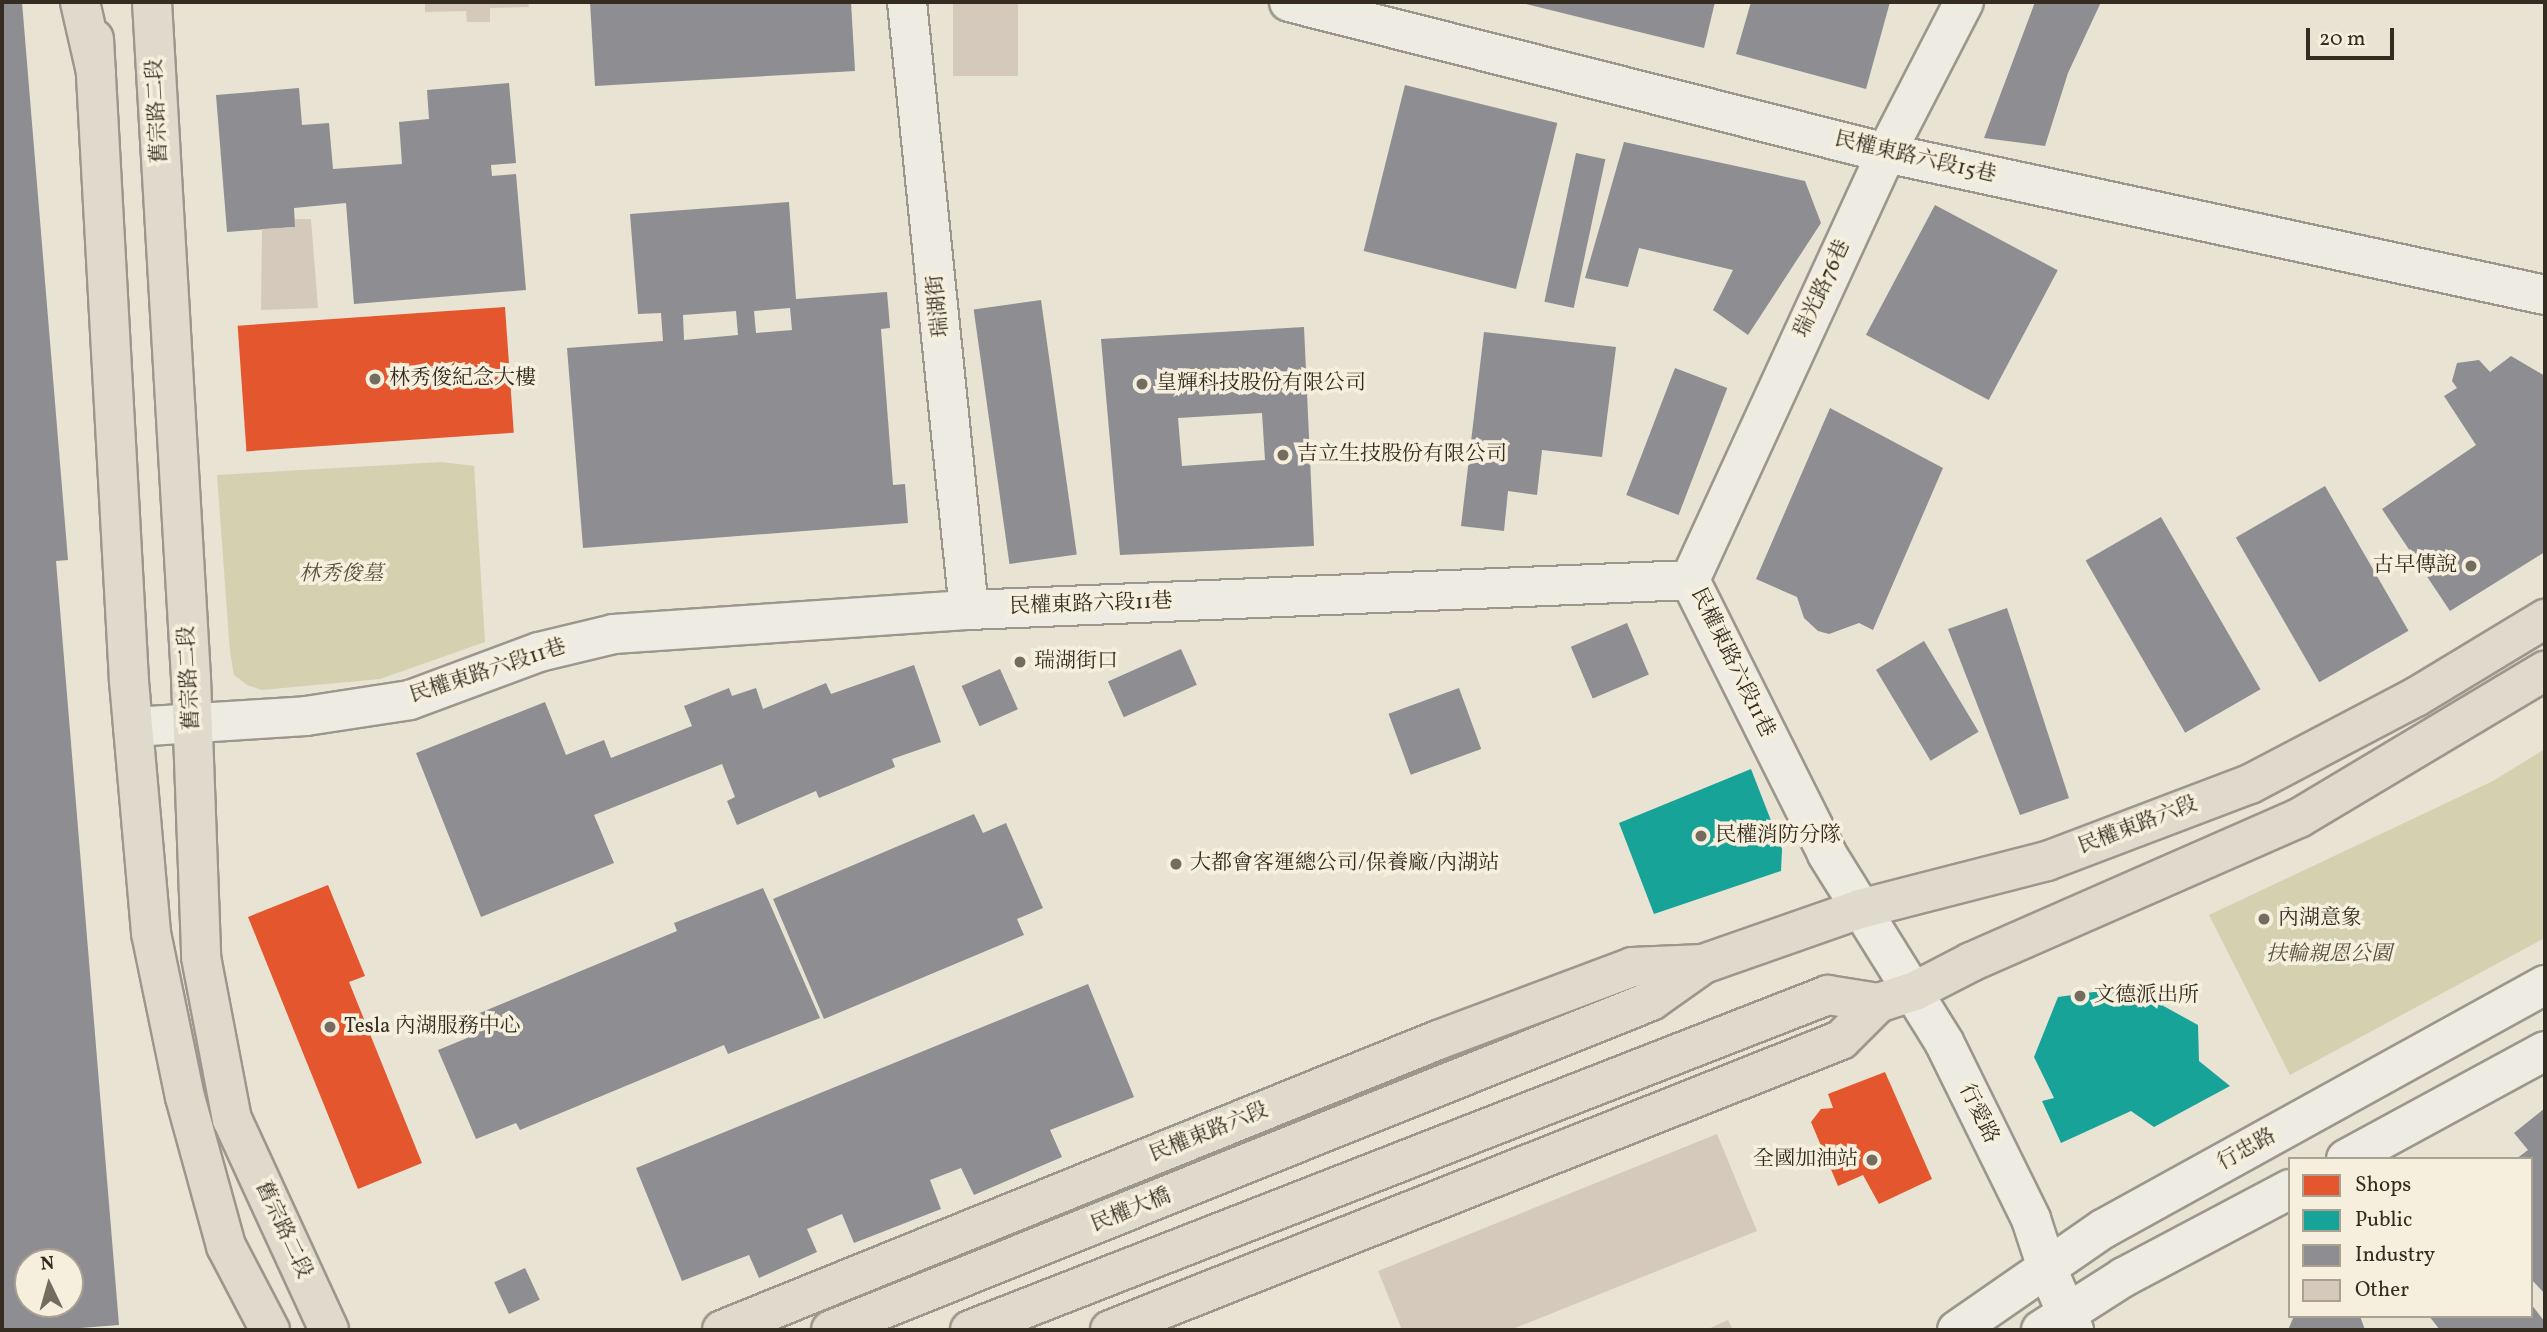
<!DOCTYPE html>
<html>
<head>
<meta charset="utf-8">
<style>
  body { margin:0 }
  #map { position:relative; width:2547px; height:1332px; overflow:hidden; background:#e9e3d3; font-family:Vollkorn,"Noto Serif TC",serif }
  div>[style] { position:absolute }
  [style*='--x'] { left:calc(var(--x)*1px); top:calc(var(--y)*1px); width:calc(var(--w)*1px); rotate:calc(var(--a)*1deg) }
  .green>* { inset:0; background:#d3d1af }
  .shops>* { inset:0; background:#e4572e; transform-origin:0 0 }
  .public>* { inset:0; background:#17a398 }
  .industry>* { inset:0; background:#8d8d92; transform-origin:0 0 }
  .building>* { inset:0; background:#d5c9bb; transform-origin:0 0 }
  .roads { filter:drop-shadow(2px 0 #9b978d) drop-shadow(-2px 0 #9b978d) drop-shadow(0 2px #9b978d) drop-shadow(0 -2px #9b978d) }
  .minor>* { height:38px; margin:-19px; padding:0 19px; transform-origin:19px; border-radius:19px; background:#eeebe2 }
  .major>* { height:38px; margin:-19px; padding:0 19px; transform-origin:19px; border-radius:19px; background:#e0dacd }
  .highway>* { height:38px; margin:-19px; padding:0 19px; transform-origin:19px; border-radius:19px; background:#e0dacd }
  .dots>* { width:19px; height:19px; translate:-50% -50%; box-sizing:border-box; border:4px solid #f7efdd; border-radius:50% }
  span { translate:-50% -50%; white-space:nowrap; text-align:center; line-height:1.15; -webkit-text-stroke:7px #f7efdd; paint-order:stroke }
  .street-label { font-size:21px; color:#352c21 }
  .poi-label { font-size:21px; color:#352c21 }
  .left { translate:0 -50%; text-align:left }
  .right { translate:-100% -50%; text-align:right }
  .park-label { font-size:21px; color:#58523d; font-style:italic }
  .frame { position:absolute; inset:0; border:4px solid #352c21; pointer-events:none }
  .legend { position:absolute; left:2288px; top:1157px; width:245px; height:161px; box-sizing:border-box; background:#f7efdd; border:2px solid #a9a192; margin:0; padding:9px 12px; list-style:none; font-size:21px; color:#352c21 }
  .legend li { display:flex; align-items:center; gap:14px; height:35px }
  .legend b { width:35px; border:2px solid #a9a192 }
  .north { position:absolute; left:14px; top:1248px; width:70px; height:70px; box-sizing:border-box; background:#f7efdd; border:2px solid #a9a192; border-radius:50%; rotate:355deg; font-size:19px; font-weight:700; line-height:28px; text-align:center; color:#352c21 }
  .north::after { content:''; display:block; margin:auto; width:24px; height:32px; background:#746c5f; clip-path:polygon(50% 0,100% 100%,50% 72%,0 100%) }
  .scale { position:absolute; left:2306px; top:28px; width:88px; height:32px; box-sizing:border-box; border:4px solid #352c21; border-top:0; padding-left:9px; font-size:21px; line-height:24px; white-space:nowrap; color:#352c21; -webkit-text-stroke:5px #f7efdd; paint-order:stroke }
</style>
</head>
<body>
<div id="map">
  <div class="green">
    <div style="clip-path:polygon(441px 462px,474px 466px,485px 642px,380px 679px,262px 690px,247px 685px,234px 675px,230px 652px,217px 475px)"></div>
    <div style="clip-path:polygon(2545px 749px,2545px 938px,2290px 1075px,2209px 915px,2493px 781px)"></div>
  </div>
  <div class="shops">
    <div style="left:505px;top:307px;width:126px;height:268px;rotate:86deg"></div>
    <div style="clip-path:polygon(328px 885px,365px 976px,349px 982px,422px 1163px,358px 1189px,248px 917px)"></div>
    <div style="clip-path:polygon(1885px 1072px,1932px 1179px,1879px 1204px,1863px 1175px,1838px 1186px,1811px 1122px,1821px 1109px,1833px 1108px,1828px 1094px)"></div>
  </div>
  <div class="public">
    <div style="clip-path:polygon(1751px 769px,1782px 849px,1781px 871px,1654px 914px,1619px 823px)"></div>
    <div style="clip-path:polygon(2129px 987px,2198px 1025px,2199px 1061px,2230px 1086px,2154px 1127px,2131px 1111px,2061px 1143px,2042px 1101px,2054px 1098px,2034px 1057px,2058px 997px)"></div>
  </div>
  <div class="industry">
    <div style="clip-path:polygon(evenodd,2px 2px,22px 2px,68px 560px,56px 561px,119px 1325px,54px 1330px,2px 1330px,2px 2px,28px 1262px,70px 1262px,70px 1304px,28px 1304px,28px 1262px)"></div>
    <div style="clip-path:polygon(590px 2px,851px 2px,855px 71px,595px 86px)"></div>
    <div style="clip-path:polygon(1518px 2px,1715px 2px,1704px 48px)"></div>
    <div style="clip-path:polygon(1751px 2px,1890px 2px,1866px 89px,1736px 54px)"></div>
    <div style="clip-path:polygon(2035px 2px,2101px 2px,2068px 73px,2045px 146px,1984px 138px)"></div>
    <div style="clip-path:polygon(509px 83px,516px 163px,491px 165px,492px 176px,516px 174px,526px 290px,354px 304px,346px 203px,294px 208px,295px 227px,227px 232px,216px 95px,299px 88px,302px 125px,329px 123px,333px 169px,402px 164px,399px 122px,429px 119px,427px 90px)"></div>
    <div style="left:1405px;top:85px;width:157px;height:171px;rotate:14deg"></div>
    <div style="clip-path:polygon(1624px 142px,1805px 181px,1821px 223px,1748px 335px,1713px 310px,1733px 270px,1639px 248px,1628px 287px,1585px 278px)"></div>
    <div style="left:1576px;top:153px;width:30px;height:152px;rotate:12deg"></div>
    <div style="clip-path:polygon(evenodd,789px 202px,796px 299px,887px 292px,890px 328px,881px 329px,893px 485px,905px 484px,908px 523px,583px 548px,567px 348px,663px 341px,661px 313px,638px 314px,630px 214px,789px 202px,790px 308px,792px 330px,756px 333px,754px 311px,790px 308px,789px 202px,736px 311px,738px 335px,684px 340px,683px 315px,736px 311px)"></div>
    <div style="left:1935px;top:205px;width:139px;height:147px;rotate:28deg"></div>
    <div style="left:1041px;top:300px;width:257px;height:68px;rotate:82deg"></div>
    <div style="clip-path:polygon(evenodd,1304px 327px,1314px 546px,1120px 555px,1101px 339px,1304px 327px,1262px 413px,1265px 460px,1182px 466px,1178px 418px,1262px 413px)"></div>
    <div style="clip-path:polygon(1484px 332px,1616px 347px,1602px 457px,1542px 450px,1537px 495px,1508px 491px,1504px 531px,1461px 526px)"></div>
    <div style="clip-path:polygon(2511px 356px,2545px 376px,2545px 552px,2450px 611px,2382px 509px,2476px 445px,2444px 396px,2457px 388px,2452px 381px,2457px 363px,2479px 360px,2490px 372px)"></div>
    <div style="left:1675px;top:368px;width:56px;height:136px;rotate:21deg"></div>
    <div style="clip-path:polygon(1830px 408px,1943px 468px,1873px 630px,1859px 623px,1829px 634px,1818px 631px,1804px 618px,1797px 597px,1756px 579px)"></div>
    <div style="left:2325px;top:486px;width:167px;height:103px;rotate:60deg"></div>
    <div style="left:2161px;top:517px;width:199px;height:87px;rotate:60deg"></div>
    <div style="clip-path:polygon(2007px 608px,2069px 798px,2020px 815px,1948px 629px)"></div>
    <div style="left:1627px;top:623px;width:56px;height:61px;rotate:67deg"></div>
    <div style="left:1924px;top:641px;width:106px;height:56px;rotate:59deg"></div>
    <div style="left:1181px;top:649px;width:39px;height:80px;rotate:66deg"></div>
    <div style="clip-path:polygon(914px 665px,941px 742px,892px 759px,895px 767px,819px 798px,816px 791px,737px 825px,727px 801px,735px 797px,722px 764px,594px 815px,614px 863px,481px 917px,416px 753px,545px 702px,566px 755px,604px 740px,611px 758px,692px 726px,684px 706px,729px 688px,732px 696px,756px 688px,763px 709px,826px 683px,831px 694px)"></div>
    <div style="left:1000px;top:669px;width:44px;height:42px;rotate:66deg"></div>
    <div style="left:1459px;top:688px;width:65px;height:75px;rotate:70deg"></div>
    <div style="clip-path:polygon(974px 814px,983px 833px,1006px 823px,1043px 908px,1017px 919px,1024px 935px,824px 1019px,773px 899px)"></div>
    <div style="clip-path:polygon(763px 888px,820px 1018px,728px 1054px,724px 1045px,520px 1130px,516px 1123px,476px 1139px,438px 1050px,477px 1034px,470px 1017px,677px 931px,674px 923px)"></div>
    <div style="clip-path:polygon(1088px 984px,1134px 1097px,1050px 1130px,1062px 1157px,974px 1195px,961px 1168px,930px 1180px,941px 1209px,854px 1243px,842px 1214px,807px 1229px,817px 1252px,759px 1278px,749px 1255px,682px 1281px,636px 1168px)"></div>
    <div style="clip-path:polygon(2545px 1108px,2545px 1294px,2531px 1279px,2531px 1159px,2516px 1159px,2528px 1150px,2514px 1133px)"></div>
    <div style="left:525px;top:1268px;width:35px;height:34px;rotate:65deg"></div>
    <div style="clip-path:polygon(2531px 1304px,2545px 1322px,2545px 1330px,2440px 1330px,2429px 1316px,2531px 1316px)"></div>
    <div style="clip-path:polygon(2294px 1316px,2360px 1316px,2365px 1330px,2288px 1330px)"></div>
  </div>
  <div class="building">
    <div style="clip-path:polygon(425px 2px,528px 2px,529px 7px,490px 8px,490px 22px,467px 22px,466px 11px,425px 12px)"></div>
    <div style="left:953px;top:2px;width:65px;height:74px"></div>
    <div style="clip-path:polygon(295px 219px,311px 219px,318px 308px,261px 310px,262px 229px,295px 227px)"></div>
    <div style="clip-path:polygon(1717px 1134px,1757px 1231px,1510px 1330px,1402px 1330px,1378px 1271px)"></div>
    <div style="clip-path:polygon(1728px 1320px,1733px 1330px,1706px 1330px)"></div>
  </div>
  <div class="roads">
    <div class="minor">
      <div style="--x:907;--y:2;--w:611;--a:84.18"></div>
      <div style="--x:1289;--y:2;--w:616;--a:14.19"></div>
      <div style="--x:1886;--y:153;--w:674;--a:12.16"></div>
      <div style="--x:1690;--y:580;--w:306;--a:63.4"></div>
      <div style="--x:1827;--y:854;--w:221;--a:58.1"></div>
      <div style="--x:1944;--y:1042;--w:197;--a:63.8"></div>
      <div style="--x:2031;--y:1219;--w:52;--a:71.9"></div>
      <div style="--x:2047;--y:1268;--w:68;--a:66.5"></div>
      <div style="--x:1690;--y:580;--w:470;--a:-65.3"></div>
      <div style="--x:1886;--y:153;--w:170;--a:-62.7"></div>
      <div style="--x:133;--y:727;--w:173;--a:-3.6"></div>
      <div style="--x:306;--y:716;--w:105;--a:-8.7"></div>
      <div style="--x:410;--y:700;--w:138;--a:-20.4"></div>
      <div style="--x:539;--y:652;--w:77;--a:-13.5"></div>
      <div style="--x:614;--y:634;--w:356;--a:-3.9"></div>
      <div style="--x:969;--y:610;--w:722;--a:-2.38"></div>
      <div style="--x:2346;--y:1159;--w:226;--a:-28.5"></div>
      <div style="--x:1957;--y:1330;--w:178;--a:-34.7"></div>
      <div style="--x:2103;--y:1229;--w:505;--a:-28.9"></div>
      <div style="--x:2041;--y:1330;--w:98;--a:-32.6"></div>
      <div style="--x:2124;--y:1277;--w:188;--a:-27.9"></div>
    </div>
    <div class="major">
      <div style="--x:152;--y:2;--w:677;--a:86.7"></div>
      <div style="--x:191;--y:678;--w:279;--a:87.9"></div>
      <div style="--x:201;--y:957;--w:165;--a:79.2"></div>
      <div style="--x:232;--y:1119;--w:232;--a:65.3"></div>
      <div style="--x:94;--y:39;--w:643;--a:86.88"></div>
      <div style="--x:129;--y:681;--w:253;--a:85"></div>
      <div style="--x:151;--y:933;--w:167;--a:78.3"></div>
      <div style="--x:185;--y:1097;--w:155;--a:74.6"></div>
      <div style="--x:226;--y:1246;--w:95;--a:62.4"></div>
      <div style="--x:722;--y:1330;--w:772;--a:-22.05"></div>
      <div style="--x:1438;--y:1040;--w:207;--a:-20.6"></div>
      <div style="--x:1632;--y:967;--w:71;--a:-2.4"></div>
      <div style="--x:831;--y:1330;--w:884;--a:-21.86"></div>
      <div style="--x:1651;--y:1001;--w:64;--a:-35.4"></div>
      <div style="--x:1703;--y:964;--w:166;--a:-19.3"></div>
      <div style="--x:1860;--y:909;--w:193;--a:-14.4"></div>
      <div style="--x:2047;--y:861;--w:217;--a:-20.8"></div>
      <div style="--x:2250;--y:784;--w:187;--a:-27.7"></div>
      <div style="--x:2416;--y:697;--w:151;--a:-31.2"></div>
      <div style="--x:970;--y:1330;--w:921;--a:-21.33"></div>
      <div style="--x:1828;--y:995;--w:51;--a:9.1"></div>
      <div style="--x:1110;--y:1330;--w:786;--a:-21.64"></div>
      <div style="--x:1841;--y:1040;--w:52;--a:-45"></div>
      <div style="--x:1878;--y:1003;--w:39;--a:-18"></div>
      <div style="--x:1915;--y:991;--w:63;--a:-27.4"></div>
      <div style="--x:1971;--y:962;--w:358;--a:-23.7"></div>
      <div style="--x:2299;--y:818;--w:287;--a:-30.9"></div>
    </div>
    <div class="highway">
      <div style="--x:80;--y:2;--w:72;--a:77.1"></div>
    </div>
  </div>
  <div class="dots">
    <div style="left:375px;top:379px;background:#746c5f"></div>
    <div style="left:1142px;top:384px;background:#746c5f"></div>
    <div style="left:1283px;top:455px;background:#746c5f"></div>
    <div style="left:2471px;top:566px;background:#746c5f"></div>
    <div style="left:1020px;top:662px;background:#746c5f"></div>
    <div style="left:1701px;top:836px;background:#746c5f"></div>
    <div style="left:1176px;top:864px;background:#746c5f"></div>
    <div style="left:2264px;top:919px;background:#746c5f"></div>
    <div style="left:2080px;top:996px;background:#746c5f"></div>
    <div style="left:330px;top:1027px;background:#746c5f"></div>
    <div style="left:1872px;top:1160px;background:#746c5f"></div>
  </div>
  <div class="street-label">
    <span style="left:158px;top:111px;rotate:-93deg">舊宗路二段</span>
    <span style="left:1915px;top:158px;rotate:13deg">民權東路六段15巷</span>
    <span style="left:1823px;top:289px;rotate:-65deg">瑞光路76巷</span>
    <span style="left:939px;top:306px;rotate:-96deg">瑞湖街</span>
    <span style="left:1091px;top:605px;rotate:-2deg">民權東路六段11巷</span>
    <span style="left:1732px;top:663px;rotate:64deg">民權東路六段11巷</span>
    <span style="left:488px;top:672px;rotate:-18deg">民權東路六段11巷</span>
    <span style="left:190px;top:678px;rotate:-93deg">舊宗路二段</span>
    <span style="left:2138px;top:826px;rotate:-21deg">民權東路六段</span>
    <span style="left:1978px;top:1114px;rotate:64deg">行愛路</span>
    <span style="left:1209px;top:1133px;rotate:-22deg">民權東路六段</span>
    <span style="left:2247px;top:1150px;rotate:-29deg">行忠路</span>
    <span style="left:1131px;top:1211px;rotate:-22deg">民權大橋</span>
    <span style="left:283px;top:1230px;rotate:65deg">舊宗路二段</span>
  </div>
  <div class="poi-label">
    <span class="left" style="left:389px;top:379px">林秀俊紀念大樓</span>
    <span class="left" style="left:1156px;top:384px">皇輝科技股份有限公司</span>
    <span class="left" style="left:1297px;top:455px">吉立生技股份有限公司</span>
    <span class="right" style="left:2457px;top:566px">古早傳說</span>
    <span class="left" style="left:1034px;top:662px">瑞湖街口</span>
    <span class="left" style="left:1715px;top:836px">民權消防分隊</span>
    <span class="left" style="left:1190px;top:864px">大都會客運總公司/保養廠/內湖站</span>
    <span class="left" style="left:2278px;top:919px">內湖意象</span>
    <span class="left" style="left:2094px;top:996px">文德派出所</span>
    <span class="left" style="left:344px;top:1027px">Tesla 內湖服務中心</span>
    <span class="right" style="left:1858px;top:1160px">全國加油站</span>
  </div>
  <div class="park-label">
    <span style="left:341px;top:575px">林秀俊墓</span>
    <span style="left:2329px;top:955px">扶輪親恩公園</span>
  </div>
  <div class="frame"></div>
  <ul class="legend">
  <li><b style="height:19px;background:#e4572e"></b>Shops</li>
  <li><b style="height:19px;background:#17a398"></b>Public</li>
  <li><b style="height:19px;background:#8d8d92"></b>Industry</li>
  <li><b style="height:19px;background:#d5c9bb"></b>Other</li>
  </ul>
  <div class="north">N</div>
  <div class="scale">20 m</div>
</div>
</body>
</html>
